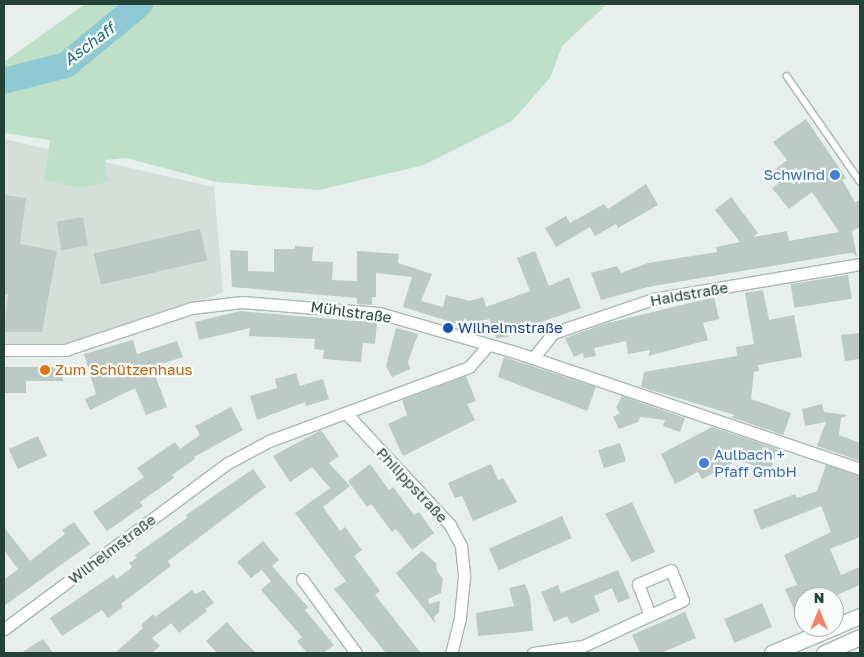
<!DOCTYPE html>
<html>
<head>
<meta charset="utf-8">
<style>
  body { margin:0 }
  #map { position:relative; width:864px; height:657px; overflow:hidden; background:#e6efeb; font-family:"Golos Text",sans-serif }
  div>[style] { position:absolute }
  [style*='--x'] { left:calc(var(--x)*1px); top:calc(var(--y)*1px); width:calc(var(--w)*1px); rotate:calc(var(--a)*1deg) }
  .built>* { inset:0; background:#d4dfda }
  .green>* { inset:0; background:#bfe0c8 }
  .river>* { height:26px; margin:-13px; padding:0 13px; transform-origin:13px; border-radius:13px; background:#8ec9d4 }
  .building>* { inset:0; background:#bbcac4; transform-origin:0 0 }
  .roads { filter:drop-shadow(1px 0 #a8b8b2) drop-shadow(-1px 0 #a8b8b2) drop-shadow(0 1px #a8b8b2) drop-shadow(0 -1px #a8b8b2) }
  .lane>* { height:5.5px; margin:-2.75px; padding:0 2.75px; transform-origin:2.75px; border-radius:2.75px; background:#fff }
  .street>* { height:11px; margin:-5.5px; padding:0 5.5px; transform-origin:5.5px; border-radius:5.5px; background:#fff }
  .secondary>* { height:15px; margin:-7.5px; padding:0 7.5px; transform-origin:7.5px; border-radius:7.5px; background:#fff }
  .dots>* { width:14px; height:14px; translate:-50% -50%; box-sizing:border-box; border:2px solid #f7fbf9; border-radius:50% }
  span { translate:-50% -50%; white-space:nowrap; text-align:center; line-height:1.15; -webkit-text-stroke:4.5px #f7fbf9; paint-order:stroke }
  .shop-label { font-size:15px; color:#366cbe }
  .right { translate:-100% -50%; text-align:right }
  .left { translate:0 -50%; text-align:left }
  .street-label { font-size:15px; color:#24423a }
  .transit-label { font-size:15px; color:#164399 }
  .food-label { font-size:15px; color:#c56008 }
  .water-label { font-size:16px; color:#1c6f80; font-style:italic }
  .frame { position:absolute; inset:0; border:5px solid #24423a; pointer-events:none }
  .north { position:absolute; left:794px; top:587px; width:50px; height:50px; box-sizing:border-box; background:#f7fbf9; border:1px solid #a3b1ad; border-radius:50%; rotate:0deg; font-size:14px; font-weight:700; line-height:20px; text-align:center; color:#24423a }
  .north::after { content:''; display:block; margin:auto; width:18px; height:22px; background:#f4845f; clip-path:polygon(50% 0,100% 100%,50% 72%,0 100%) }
</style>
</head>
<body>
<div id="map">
  <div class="built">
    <div style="clip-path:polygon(4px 139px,214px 187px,223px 292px,74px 353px,4px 354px)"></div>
  </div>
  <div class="green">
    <div style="clip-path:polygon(85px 4px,607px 4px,562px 46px,550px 78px,512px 121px,424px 165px,319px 190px,217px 182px,126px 158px,105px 160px,108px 182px,80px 188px,44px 180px,50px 140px,4px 133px,4px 62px)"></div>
  </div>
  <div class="river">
    <div style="--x:4;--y:81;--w:64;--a:-14.5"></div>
    <div style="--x:66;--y:65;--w:96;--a:-39.5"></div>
  </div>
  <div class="building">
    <div style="clip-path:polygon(806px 119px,846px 178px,842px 180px,855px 202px,860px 200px,860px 227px,852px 231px,857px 257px,853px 253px,843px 254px,648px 287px,601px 300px,591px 273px,617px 266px,621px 273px,648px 263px,717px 252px,716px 247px,740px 242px,715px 210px,731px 197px,758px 233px,753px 237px,787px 231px,789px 241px,839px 232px,812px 192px,789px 209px,772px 188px,779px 183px,771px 173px,787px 160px,773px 142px)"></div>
    <div style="clip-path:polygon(646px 184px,658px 205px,618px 228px,616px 224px,595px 236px,590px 227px,556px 247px,545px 228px,566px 216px,570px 223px,604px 204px,608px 209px)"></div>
    <div style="clip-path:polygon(4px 195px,26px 198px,20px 244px,57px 251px,42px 332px,4px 332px,8px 294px,4px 294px)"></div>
    <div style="left:83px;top:217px;width:29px;height:27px;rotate:80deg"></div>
    <div style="left:200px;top:229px;width:32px;height:109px;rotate:77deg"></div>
    <div style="clip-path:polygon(295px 246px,313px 247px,312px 261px,333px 262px,332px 280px,357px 281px,357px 251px,399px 254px,398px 263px,432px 274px,421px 301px,443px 307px,446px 295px,470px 301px,483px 297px,486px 307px,530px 291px,517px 258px,535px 251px,549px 286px,569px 277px,581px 308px,508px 334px,509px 337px,496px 338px,489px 319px,464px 326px,403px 307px,412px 277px,376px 273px,376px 297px,372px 297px,372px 305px,357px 304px,357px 298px,232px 287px,230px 250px,248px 251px,248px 271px,274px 272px,274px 249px,295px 249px)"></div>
    <div style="left:848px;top:275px;width:24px;height:58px;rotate:81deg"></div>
    <div style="clip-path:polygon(763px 290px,769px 320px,794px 315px,802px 357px,758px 365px,759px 371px,754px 372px,751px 399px,791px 413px,783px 435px,731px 417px,735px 415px,641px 387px,644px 372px,737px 356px,736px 347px,754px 344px,745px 293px)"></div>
    <div style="clip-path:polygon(714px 297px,719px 319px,703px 323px,708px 340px,648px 356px,650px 350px,628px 354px,626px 341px,594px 348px,596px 356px,584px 358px,583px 353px,574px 357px,565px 338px,604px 324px)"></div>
    <div style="clip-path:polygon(240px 311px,355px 321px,371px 320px,377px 322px,375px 344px,363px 343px,361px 362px,323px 359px,324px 350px,314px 349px,315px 339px,249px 336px,250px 328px,199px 340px,195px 322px)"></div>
    <div style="clip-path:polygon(396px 328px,418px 334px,408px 362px,410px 369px,392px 377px,386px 366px)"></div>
    <div style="clip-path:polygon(860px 333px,860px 359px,845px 361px,841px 335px)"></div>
    <div style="clip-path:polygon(133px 340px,137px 354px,177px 341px,183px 357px,152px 367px,167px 407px,146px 415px,135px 388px,90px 410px,85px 399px,96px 394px,84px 354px)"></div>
    <div style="clip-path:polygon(504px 357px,596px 387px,587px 411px,498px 377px)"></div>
    <div style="clip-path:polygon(4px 367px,63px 367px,63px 381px,26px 381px,26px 393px,4px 393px)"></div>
    <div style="clip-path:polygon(296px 373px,300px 386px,323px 379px,329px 399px,306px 406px,305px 402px,257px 420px,250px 396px,277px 388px,275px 379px)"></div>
    <div style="clip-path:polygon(466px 376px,476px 401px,467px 404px,475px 420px,403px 456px,388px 424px,407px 415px,402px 400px)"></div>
    <div style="clip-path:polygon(622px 396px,685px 418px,680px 432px,663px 426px,665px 420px,640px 417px,638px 422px,619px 429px,613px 417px,620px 413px,616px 408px)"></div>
    <div style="clip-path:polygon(822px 404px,824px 412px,848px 415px,841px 418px,839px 435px,860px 443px,860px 461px,817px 446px,826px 422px,805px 426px,802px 409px)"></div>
    <div style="clip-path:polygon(231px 407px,243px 430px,194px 457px,195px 459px,172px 475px,174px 478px,140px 502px,143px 506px,107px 531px,93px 512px,144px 477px,137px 468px,175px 442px,180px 449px,200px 435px,195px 426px)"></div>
    <div style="clip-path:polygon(712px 427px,778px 449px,770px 471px,738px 460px,702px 479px,698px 472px,675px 484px,661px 454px)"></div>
    <div style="clip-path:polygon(321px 430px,339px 456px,329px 463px,350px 486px,323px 507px,340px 531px,345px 527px,362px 550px,354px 556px,380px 591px,375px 595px,421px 653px,386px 653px,334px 589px,346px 581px,295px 513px,330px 488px,312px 467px,290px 482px,273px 456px)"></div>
    <div style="left:38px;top:436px;width:22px;height:32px;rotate:66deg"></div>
    <div style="left:620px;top:443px;width:19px;height:23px;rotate:72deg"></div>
    <div style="clip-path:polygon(370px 464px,389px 490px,393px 487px,414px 515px,419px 512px,434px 533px,412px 550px,396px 529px,392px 532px,371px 504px,367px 507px,348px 481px)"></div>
    <div style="clip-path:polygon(491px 464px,498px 480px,503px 478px,517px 502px,473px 521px,462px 496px,455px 498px,448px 483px)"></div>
    <div style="clip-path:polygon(826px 465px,860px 476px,860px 537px,830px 549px,841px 575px,860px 567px,860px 585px,832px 597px,804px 597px,804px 609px,795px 612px,785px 589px,797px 585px,784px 555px,831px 532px,821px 506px,761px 530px,753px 510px,795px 494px,797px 498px,817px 491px)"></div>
    <div style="clip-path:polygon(253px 469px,266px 487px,168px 561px,171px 566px,121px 604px,123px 607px,108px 618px,102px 610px,62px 636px,50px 618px,113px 575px,117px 579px,132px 567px,129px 563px,137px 558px,135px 555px,187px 518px,186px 515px)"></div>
    <div style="clip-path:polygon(632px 502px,655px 552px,632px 562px,605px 514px)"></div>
    <div style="left:562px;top:516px;width:24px;height:80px;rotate:66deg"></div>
    <div style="clip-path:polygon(74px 522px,90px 544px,4px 606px,4px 580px,18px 569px,4px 550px,4px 527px,30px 561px,65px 534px,62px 530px)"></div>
    <div style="clip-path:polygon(263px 541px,279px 560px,272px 566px,308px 607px,305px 610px,334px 645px,323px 653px,307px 653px,297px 641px,302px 637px,261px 590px,271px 581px,262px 570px,251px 578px,237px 562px)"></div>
    <div style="clip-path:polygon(422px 551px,436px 563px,437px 571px,443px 579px,441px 593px,428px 599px,429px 604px,440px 601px,439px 612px,434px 617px,435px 623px,396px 573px)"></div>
    <div style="clip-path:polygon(618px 570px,630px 598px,618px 603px,612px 588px,594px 596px,600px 611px,571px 624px,567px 616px,554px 622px,541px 592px,558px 585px,561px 593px)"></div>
    <div style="clip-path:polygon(525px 584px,530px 597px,533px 631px,478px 636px,476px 613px,514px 606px,509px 588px)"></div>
    <div style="clip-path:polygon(192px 590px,195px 594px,204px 590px,214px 603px,205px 609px,207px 611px,179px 633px,171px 623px,152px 638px,160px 646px,152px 653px,115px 653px,143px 628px,141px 625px,153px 614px,155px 617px)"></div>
    <div style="left:762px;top:603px;width:26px;height:41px;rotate:67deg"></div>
    <div style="clip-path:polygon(685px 612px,696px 638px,661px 653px,640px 653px,632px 635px)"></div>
    <div style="clip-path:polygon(227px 622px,239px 636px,256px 653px,217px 653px,206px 641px)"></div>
    <div style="clip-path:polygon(43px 639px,53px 653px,21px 653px)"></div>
  </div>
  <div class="roads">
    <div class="lane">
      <div style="--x:787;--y:76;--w:128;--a:55.2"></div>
    </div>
    <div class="street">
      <div style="--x:4;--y:350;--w:61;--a:0"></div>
      <div style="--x:65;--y:350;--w:133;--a:-18.4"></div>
      <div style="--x:191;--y:308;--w:51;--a:-6.7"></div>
      <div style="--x:242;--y:302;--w:137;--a:4.6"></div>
      <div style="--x:379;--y:313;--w:141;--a:16"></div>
      <div style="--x:515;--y:352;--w:364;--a:18.7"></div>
      <div style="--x:533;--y:358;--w:32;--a:-51"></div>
      <div style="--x:553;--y:333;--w:106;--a:-18.8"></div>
      <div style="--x:653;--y:299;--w:210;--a:-9.6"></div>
      <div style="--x:346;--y:413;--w:153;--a:47.1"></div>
      <div style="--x:450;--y:525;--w:24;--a:62"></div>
      <div style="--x:461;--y:546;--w:31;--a:84"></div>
      <div style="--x:464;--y:577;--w:41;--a:95.6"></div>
      <div style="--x:460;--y:618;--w:36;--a:104"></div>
      <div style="--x:302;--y:579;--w:92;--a:53.9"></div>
      <div style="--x:4;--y:629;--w:277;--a:-36.6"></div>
      <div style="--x:226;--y:464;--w:49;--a:-28.1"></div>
      <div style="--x:269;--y:441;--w:213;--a:-20.3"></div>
      <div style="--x:469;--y:367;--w:29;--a:-49"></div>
      <div style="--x:533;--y:653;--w:50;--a:-8"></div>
      <div style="--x:583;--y:646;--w:74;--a:-24.8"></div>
      <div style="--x:650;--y:615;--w:36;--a:-24"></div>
      <div style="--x:683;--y:600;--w:32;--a:-112"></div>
      <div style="--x:671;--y:570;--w:36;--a:157"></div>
      <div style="--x:638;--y:584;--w:33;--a:69"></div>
    </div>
    <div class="secondary">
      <div style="--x:772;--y:653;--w:95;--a:-22.8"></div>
      <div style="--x:824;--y:653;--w:39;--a:-24"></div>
    </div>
  </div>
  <div class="dots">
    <div style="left:835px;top:175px;background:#3f7fe0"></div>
    <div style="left:448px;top:328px;background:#1a4fb4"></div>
    <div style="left:45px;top:370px;background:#e8710a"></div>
    <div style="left:704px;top:463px;background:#3f7fe0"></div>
  </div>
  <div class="shop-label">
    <span class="right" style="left:825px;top:175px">Schwind</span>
    <span class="left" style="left:714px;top:463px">Aulbach +<br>Pfaff GmbH</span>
  </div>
  <div class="street-label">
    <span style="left:689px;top:294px;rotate:-10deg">Haidstraße</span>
    <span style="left:351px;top:312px;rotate:8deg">Mühlstraße</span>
    <span style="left:412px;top:485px;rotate:47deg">Philippstraße</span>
    <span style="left:112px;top:549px;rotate:-37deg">Wilhelmstraße</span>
  </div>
  <div class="transit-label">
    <span class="left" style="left:458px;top:328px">Wilhelmstraße</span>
  </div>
  <div class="food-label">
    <span class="left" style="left:55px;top:370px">Zum Schützenhaus</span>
  </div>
  <div class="water-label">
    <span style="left:89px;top:44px;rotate:-37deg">Aschaff</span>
  </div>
  <div class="frame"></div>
  <div class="north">N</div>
</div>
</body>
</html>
